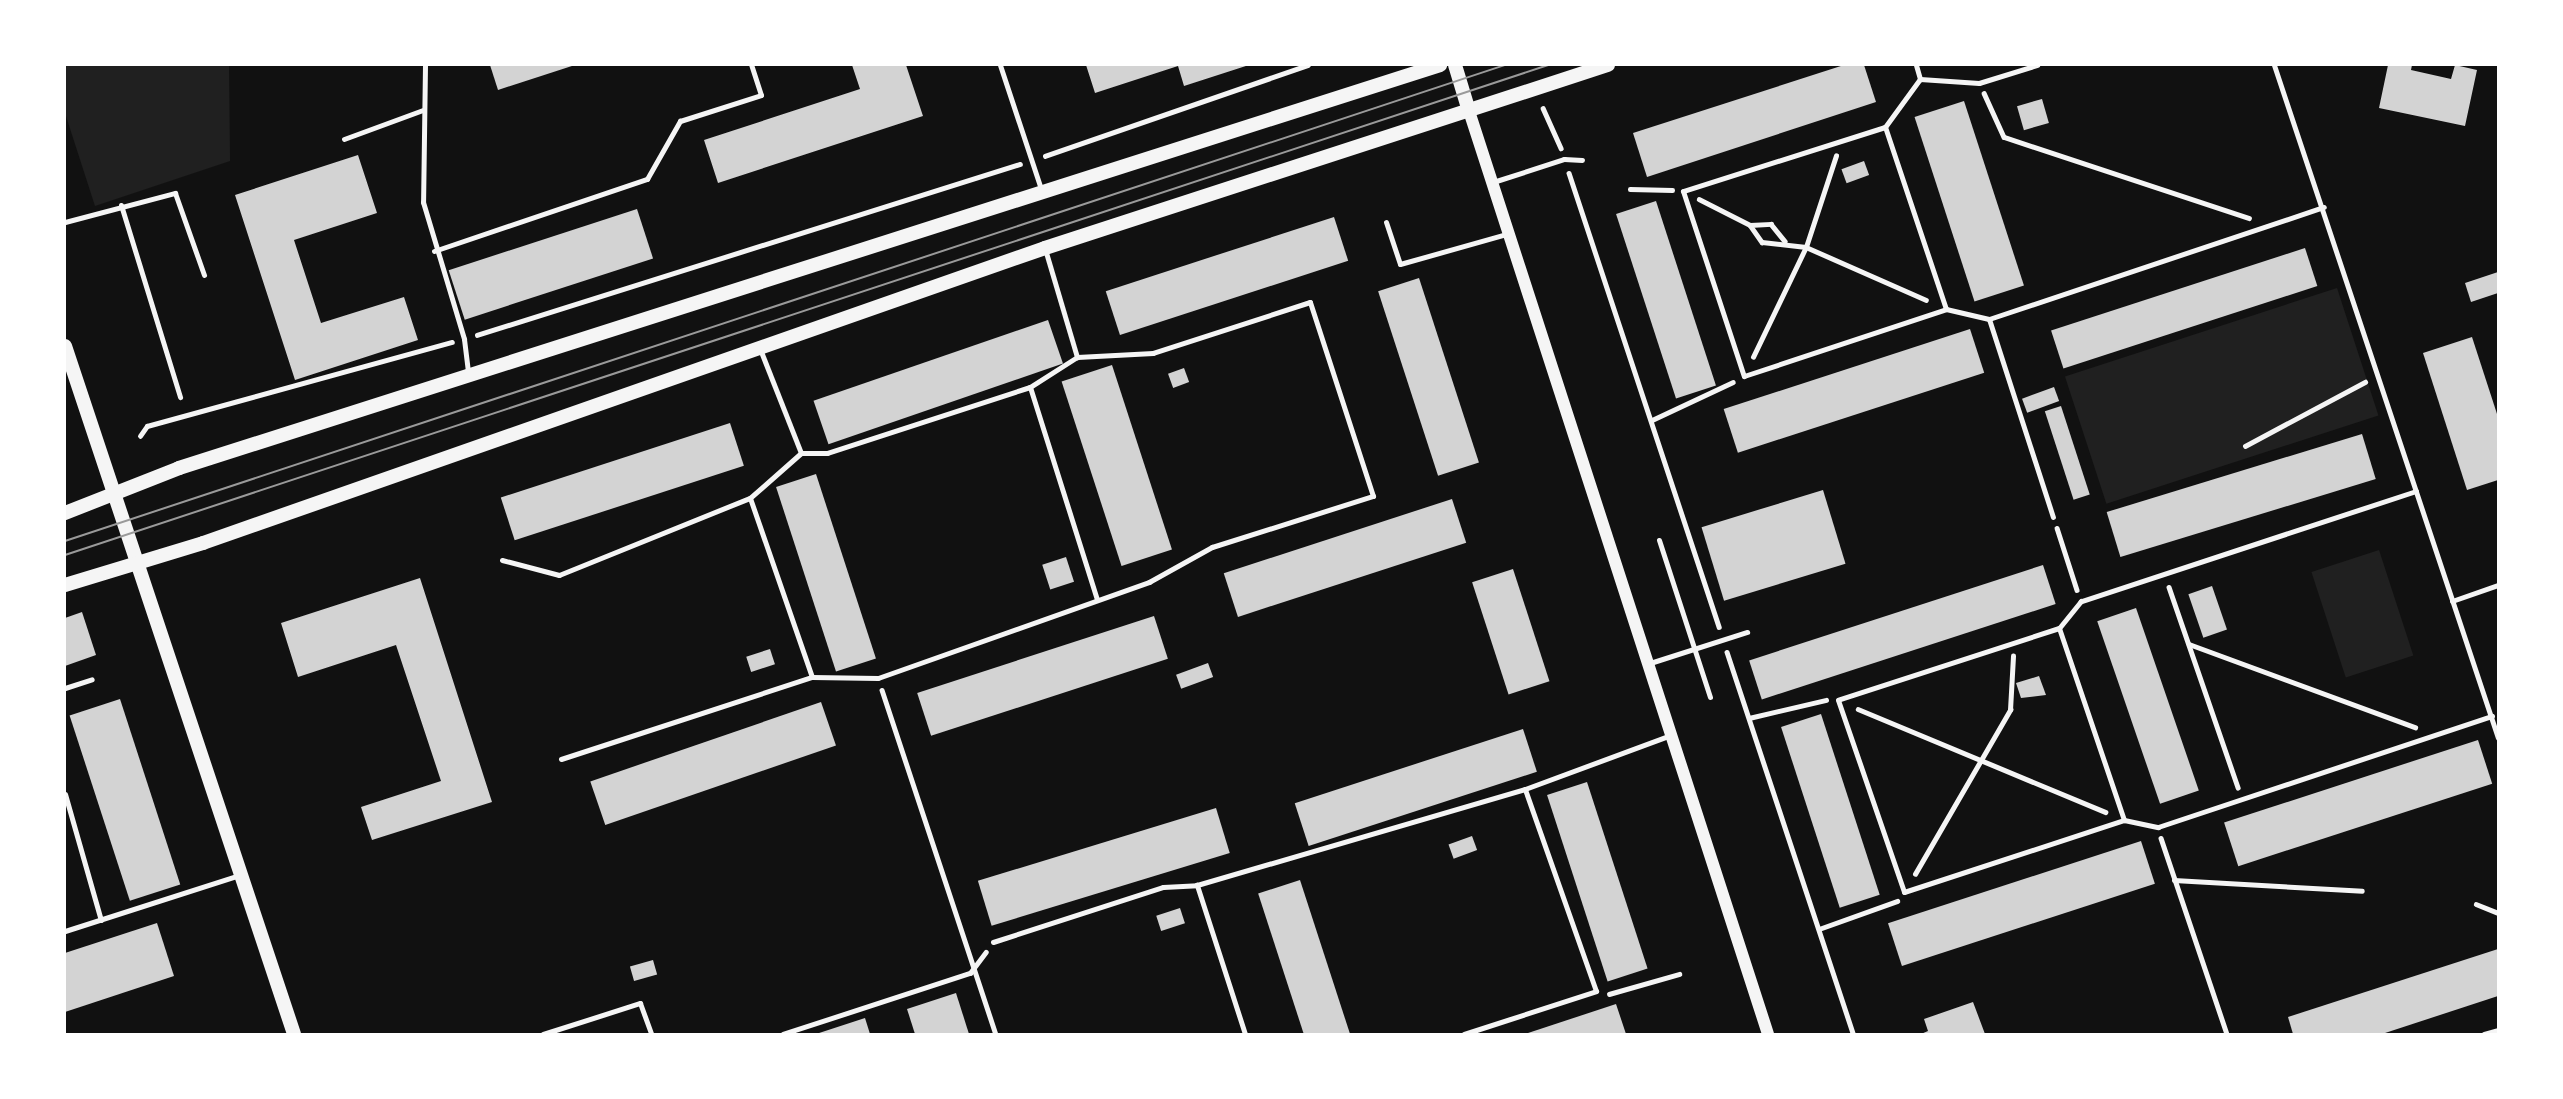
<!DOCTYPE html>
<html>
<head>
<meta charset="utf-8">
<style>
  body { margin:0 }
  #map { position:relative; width:2563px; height:1099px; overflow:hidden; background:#111; font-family:"IBM Plex Sans",sans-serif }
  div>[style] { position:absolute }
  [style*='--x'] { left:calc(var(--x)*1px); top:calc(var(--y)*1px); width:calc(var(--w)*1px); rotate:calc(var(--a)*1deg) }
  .green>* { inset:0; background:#202020; transform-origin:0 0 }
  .building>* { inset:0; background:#d3d3d3; transform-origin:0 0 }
  .path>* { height:4.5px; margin:-2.25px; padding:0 2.25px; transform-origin:2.25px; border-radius:2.25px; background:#f5f5f5 }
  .service>* { height:5px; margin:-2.5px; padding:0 2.5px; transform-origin:2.5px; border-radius:2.5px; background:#f5f5f5 }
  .tertiary>* { height:12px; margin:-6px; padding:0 6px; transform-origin:6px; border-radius:6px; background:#f5f5f5 }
  .secondary>* { height:14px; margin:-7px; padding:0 7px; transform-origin:7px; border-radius:7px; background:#f5f5f5 }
  .tram>* { height:2px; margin:-1px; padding:0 1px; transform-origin:1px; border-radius:1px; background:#9a9a9a }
  span { translate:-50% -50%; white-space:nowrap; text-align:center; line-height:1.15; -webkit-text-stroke:6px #fff; paint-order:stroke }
  .frame { position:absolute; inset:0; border:66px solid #fff; pointer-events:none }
</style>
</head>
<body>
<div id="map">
  <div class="green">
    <div style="clip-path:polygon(65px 65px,229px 65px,230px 161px,95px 206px,65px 113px)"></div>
    <div style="left:2337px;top:288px;width:134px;height:286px;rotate:72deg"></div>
    <div style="left:2379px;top:550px;width:111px;height:71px;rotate:72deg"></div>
  </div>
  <div class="building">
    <div style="clip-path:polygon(490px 65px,575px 65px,498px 90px)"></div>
    <div style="clip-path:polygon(852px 65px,906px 65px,923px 116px,718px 183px,704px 140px,860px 89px)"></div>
    <div style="clip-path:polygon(1086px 65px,1249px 65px,1184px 86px,1178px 66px,1095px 93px)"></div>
    <div style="clip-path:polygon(1844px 65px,1864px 65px,1876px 102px,1647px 177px,1633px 133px)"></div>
    <div style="clip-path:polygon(2388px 65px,2412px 65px,2411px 70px,2451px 79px,2455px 65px,2477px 70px,2465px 126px,2379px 108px)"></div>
    <div style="left:2042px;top:99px;width:25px;height:26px;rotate:74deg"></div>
    <div style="left:1964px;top:101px;width:194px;height:52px;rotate:72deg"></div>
    <div style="clip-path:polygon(358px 155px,377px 213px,294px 240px,321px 323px,404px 297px,418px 340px,295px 380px,235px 195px)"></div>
    <div style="left:1864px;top:161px;width:15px;height:24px;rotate:70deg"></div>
    <div style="left:1656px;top:201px;width:194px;height:42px;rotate:72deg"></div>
    <div style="left:637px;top:209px;width:52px;height:198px;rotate:72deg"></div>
    <div style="left:1334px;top:217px;width:46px;height:240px;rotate:72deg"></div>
    <div style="left:2305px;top:248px;width:40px;height:267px;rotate:72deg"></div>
    <div style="clip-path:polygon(2498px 272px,2498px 293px,2471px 302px,2465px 283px)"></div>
    <div style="left:1419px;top:278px;width:194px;height:43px;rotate:72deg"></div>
    <div style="left:1048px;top:320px;width:46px;height:248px;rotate:71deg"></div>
    <div style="left:1970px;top:329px;width:46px;height:259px;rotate:72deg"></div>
    <div style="clip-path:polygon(2472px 337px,2498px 417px,2498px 480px,2467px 490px,2423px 353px)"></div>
    <div style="left:1112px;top:365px;width:194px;height:53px;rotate:72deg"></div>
    <div style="left:1184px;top:368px;width:15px;height:17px;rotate:70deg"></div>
    <div style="left:2054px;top:387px;width:15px;height:34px;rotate:70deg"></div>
    <div style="left:2061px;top:406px;width:93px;height:17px;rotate:72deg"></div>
    <div style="left:730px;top:423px;width:45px;height:241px;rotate:72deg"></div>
    <div style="left:2362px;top:434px;width:47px;height:267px;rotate:73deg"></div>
    <div style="left:816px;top:474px;width:194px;height:42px;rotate:72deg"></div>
    <div style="left:1823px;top:490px;width:77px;height:127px;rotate:73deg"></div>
    <div style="left:1452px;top:499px;width:46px;height:240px;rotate:72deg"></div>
    <div style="left:1066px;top:557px;width:26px;height:25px;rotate:72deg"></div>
    <div style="left:2043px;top:565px;width:41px;height:309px;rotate:72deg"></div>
    <div style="left:1513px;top:569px;width:118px;height:43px;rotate:72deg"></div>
    <div style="clip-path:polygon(420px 578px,492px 802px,372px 840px,361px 807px,441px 781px,396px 645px,298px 677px,281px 623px)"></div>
    <div style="left:2212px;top:586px;width:46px;height:25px;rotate:71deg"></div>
    <div style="left:2136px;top:608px;width:193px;height:41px;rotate:71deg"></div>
    <div style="clip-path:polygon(82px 612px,96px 655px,65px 666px,65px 618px)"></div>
    <div style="left:1154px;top:616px;width:45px;height:249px;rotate:72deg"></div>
    <div style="left:770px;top:649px;width:16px;height:25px;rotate:72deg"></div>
    <div style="left:1208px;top:663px;width:15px;height:34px;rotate:70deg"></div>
    <div style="clip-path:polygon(2039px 676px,2046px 695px,2021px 698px,2016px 683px)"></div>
    <div style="left:120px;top:699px;width:195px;height:53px;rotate:72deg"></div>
    <div style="left:821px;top:702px;width:46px;height:244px;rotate:71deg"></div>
    <div style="left:1821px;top:714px;width:190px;height:42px;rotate:72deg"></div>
    <div style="left:1523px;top:729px;width:45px;height:240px;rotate:72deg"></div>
    <div style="left:2478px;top:740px;width:46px;height:267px;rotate:72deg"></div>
    <div style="left:1587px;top:782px;width:196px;height:42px;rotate:72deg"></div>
    <div style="left:1216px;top:808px;width:47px;height:249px;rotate:73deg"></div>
    <div style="left:1472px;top:836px;width:15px;height:25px;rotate:70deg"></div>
    <div style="left:2141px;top:841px;width:45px;height:266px;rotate:72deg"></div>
    <div style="left:1300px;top:880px;width:162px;height:44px;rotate:72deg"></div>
    <div style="left:1180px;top:908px;width:16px;height:25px;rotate:72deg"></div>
    <div style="clip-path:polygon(157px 923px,174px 976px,65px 1012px,65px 953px)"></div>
    <div style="clip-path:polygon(2498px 949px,2498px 996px,2382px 1034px,2293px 1034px,2288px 1017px)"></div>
    <div style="left:653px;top:960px;width:15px;height:24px;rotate:74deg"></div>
    <div style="clip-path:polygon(956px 993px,969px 1034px,915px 1034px,907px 1009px)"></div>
    <div style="clip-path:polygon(1973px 1002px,1985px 1034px,1921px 1034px,1928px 1031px,1924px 1019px)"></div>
    <div style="clip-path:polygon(1616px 1004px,1626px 1034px,1525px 1034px)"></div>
    <div style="clip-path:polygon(865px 1018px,870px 1034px,816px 1034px)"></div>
  </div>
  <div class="path">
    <div style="--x:1984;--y:93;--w:48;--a:65.6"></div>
    <div style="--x:2004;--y:137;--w:258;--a:18.3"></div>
    <div style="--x:1543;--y:108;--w:44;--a:65.8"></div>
    <div style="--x:1045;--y:156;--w:278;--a:-19.1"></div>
    <div style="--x:1569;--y:173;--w:478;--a:71.7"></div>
    <div style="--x:1630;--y:189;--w:42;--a:1.4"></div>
    <div style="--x:1699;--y:199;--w:57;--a:27"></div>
    <div style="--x:1750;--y:225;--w:21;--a:55"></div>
    <div style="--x:1762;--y:242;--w:44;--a:6.5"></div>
    <div style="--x:1806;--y:247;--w:131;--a:23.8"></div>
    <div style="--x:1750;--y:225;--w:21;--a:-3"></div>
    <div style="--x:1771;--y:224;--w:22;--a:51"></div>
    <div style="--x:477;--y:335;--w:569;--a:-17.48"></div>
    <div style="--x:1753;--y:357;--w:122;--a:-64.3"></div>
    <div style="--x:1806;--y:247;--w:96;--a:-71.8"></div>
    <div style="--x:1652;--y:420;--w:89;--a:-25.1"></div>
    <div style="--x:140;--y:436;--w:12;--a:-55"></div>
    <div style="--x:147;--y:426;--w:316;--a:-15.4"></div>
    <div style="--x:2245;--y:446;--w:136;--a:-28.1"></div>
    <div style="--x:2057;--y:528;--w:65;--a:72.1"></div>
    <div style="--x:2169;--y:587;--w:212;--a:71"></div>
    <div style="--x:2189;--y:644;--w:241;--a:20.2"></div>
    <div style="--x:1727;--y:652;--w:402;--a:71.7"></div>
    <div style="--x:882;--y:690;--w:362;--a:71.7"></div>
    <div style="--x:1858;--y:709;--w:268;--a:22.6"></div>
    <div style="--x:1749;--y:718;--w:79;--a:-13.2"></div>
    <div style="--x:2161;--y:838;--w:207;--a:71.4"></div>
    <div style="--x:1915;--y:874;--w:190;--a:-59.9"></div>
    <div style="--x:2010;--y:710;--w:54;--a:-86.8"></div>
    <div style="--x:2174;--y:880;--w:188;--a:3.3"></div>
    <div style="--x:2476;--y:904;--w:24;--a:22"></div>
    <div style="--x:1819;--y:929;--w:83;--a:-19.7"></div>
    <div style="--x:1609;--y:994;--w:73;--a:-15.9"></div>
    <div style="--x:783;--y:1034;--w:197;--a:-18.1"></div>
    <div style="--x:970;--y:973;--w:26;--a:-53"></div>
  </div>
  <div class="service">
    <div style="--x:425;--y:65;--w:137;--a:90.8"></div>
    <div style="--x:423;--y:202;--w:143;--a:73.3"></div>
    <div style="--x:464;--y:339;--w:34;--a:83"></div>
    <div style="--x:1000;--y:65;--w:134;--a:71.7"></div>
    <div style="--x:1916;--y:65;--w:15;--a:74"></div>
    <div style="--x:2274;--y:65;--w:709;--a:71.59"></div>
    <div style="--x:1885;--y:127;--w:59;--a:-53.9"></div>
    <div style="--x:1920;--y:79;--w:59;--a:3.9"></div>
    <div style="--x:1979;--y:83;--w:61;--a:-17.2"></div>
    <div style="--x:344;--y:139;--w:84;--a:-20.2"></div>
    <div style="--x:1493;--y:182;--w:75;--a:-17.9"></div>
    <div style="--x:1564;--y:159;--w:18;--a:3"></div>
    <div style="--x:121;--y:205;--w:201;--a:72.9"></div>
    <div style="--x:65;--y:222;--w:114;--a:-14.8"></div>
    <div style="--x:175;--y:193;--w:87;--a:70.5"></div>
    <div style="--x:1386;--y:222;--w:44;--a:71.6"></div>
    <div style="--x:1400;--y:264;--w:111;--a:-15.7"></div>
    <div style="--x:1045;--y:249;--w:113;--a:73.5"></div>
    <div style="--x:434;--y:251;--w:225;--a:-18.7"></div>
    <div style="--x:647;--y:179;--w:67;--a:-60.4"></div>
    <div style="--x:680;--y:121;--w:85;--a:-17.8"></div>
    <div style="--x:761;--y:95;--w:32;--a:-108"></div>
    <div style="--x:1946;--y:309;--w:192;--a:-108.5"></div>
    <div style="--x:1885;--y:127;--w:212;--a:162.4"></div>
    <div style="--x:1683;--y:191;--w:195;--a:71.8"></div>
    <div style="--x:1744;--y:376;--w:213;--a:-18.3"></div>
    <div style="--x:1946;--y:309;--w:44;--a:13.1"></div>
    <div style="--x:1989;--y:319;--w:353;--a:-18.5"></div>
    <div style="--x:1989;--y:319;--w:208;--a:72.1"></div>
    <div style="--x:760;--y:349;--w:112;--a:68.5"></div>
    <div style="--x:801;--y:453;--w:68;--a:138.6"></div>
    <div style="--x:750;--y:498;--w:189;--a:70.9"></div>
    <div style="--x:812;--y:677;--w:66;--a:0.9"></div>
    <div style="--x:878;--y:678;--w:288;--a:-19.5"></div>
    <div style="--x:1149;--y:582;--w:72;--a:-29.1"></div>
    <div style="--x:1212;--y:547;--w:169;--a:-17.6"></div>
    <div style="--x:1373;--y:496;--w:204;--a:-108"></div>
    <div style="--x:1310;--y:302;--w:165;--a:162"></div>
    <div style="--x:1153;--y:353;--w:76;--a:177"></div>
    <div style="--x:1077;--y:357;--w:56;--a:147.4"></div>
    <div style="--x:1030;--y:387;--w:213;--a:162"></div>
    <div style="--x:827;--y:453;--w:26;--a:180"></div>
    <div style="--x:1030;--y:387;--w:222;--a:72.5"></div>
    <div style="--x:2416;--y:491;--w:353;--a:161.8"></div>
    <div style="--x:2081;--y:601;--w:35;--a:129"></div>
    <div style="--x:2059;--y:628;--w:232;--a:162"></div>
    <div style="--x:1838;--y:700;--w:203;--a:71"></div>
    <div style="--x:1904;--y:892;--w:231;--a:-18.1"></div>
    <div style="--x:2124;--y:820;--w:35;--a:12"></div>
    <div style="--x:2158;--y:827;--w:352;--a:-18.4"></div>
    <div style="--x:1659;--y:540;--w:165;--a:72"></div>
    <div style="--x:502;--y:560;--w:59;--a:14.7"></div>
    <div style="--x:559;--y:575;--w:206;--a:-22"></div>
    <div style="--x:2452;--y:601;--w:49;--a:-19.2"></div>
    <div style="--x:2059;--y:628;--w:203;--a:71.3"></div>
    <div style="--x:1650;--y:663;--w:102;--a:-17.7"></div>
    <div style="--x:65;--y:688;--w:28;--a:-18"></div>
    <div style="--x:561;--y:759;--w:264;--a:-18.1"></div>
    <div style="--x:65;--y:794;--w:131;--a:74.1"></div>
    <div style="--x:65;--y:931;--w:183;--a:-17.8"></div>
    <div style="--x:993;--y:942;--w:179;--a:-17.9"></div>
    <div style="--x:1163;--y:887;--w:34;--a:-3"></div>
    <div style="--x:543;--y:1034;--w:102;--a:-17.7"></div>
    <div style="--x:640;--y:1003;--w:33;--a:70"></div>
    <div style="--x:1245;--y:1034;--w:157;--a:-107.9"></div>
    <div style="--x:1197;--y:885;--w:342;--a:-16.3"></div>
    <div style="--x:1525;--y:789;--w:156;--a:-20.3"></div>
    <div style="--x:1464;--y:1034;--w:139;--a:-18"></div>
    <div style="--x:1596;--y:991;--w:214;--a:-109.4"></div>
    <div style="--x:2484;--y:1034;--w:15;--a:-16"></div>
  </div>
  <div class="tertiary">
    <div style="--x:1469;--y:111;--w:970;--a:72.05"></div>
  </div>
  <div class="secondary">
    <div style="--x:1455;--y:65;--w:48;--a:73.1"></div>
    <div style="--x:65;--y:346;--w:725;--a:71.59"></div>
    <div style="--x:65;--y:513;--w:123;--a:-21.5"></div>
    <div style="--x:179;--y:468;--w:1324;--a:-17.72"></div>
    <div style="--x:65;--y:585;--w:144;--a:-16.9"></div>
    <div style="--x:203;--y:543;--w:892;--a:-19.31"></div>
    <div style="--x:1045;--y:248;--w:592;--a:-18.01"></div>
  </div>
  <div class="tram">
    <div style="--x:65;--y:541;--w:1517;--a:-18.29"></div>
    <div style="--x:65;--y:555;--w:1562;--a:-18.28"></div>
  </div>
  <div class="frame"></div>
</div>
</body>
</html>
